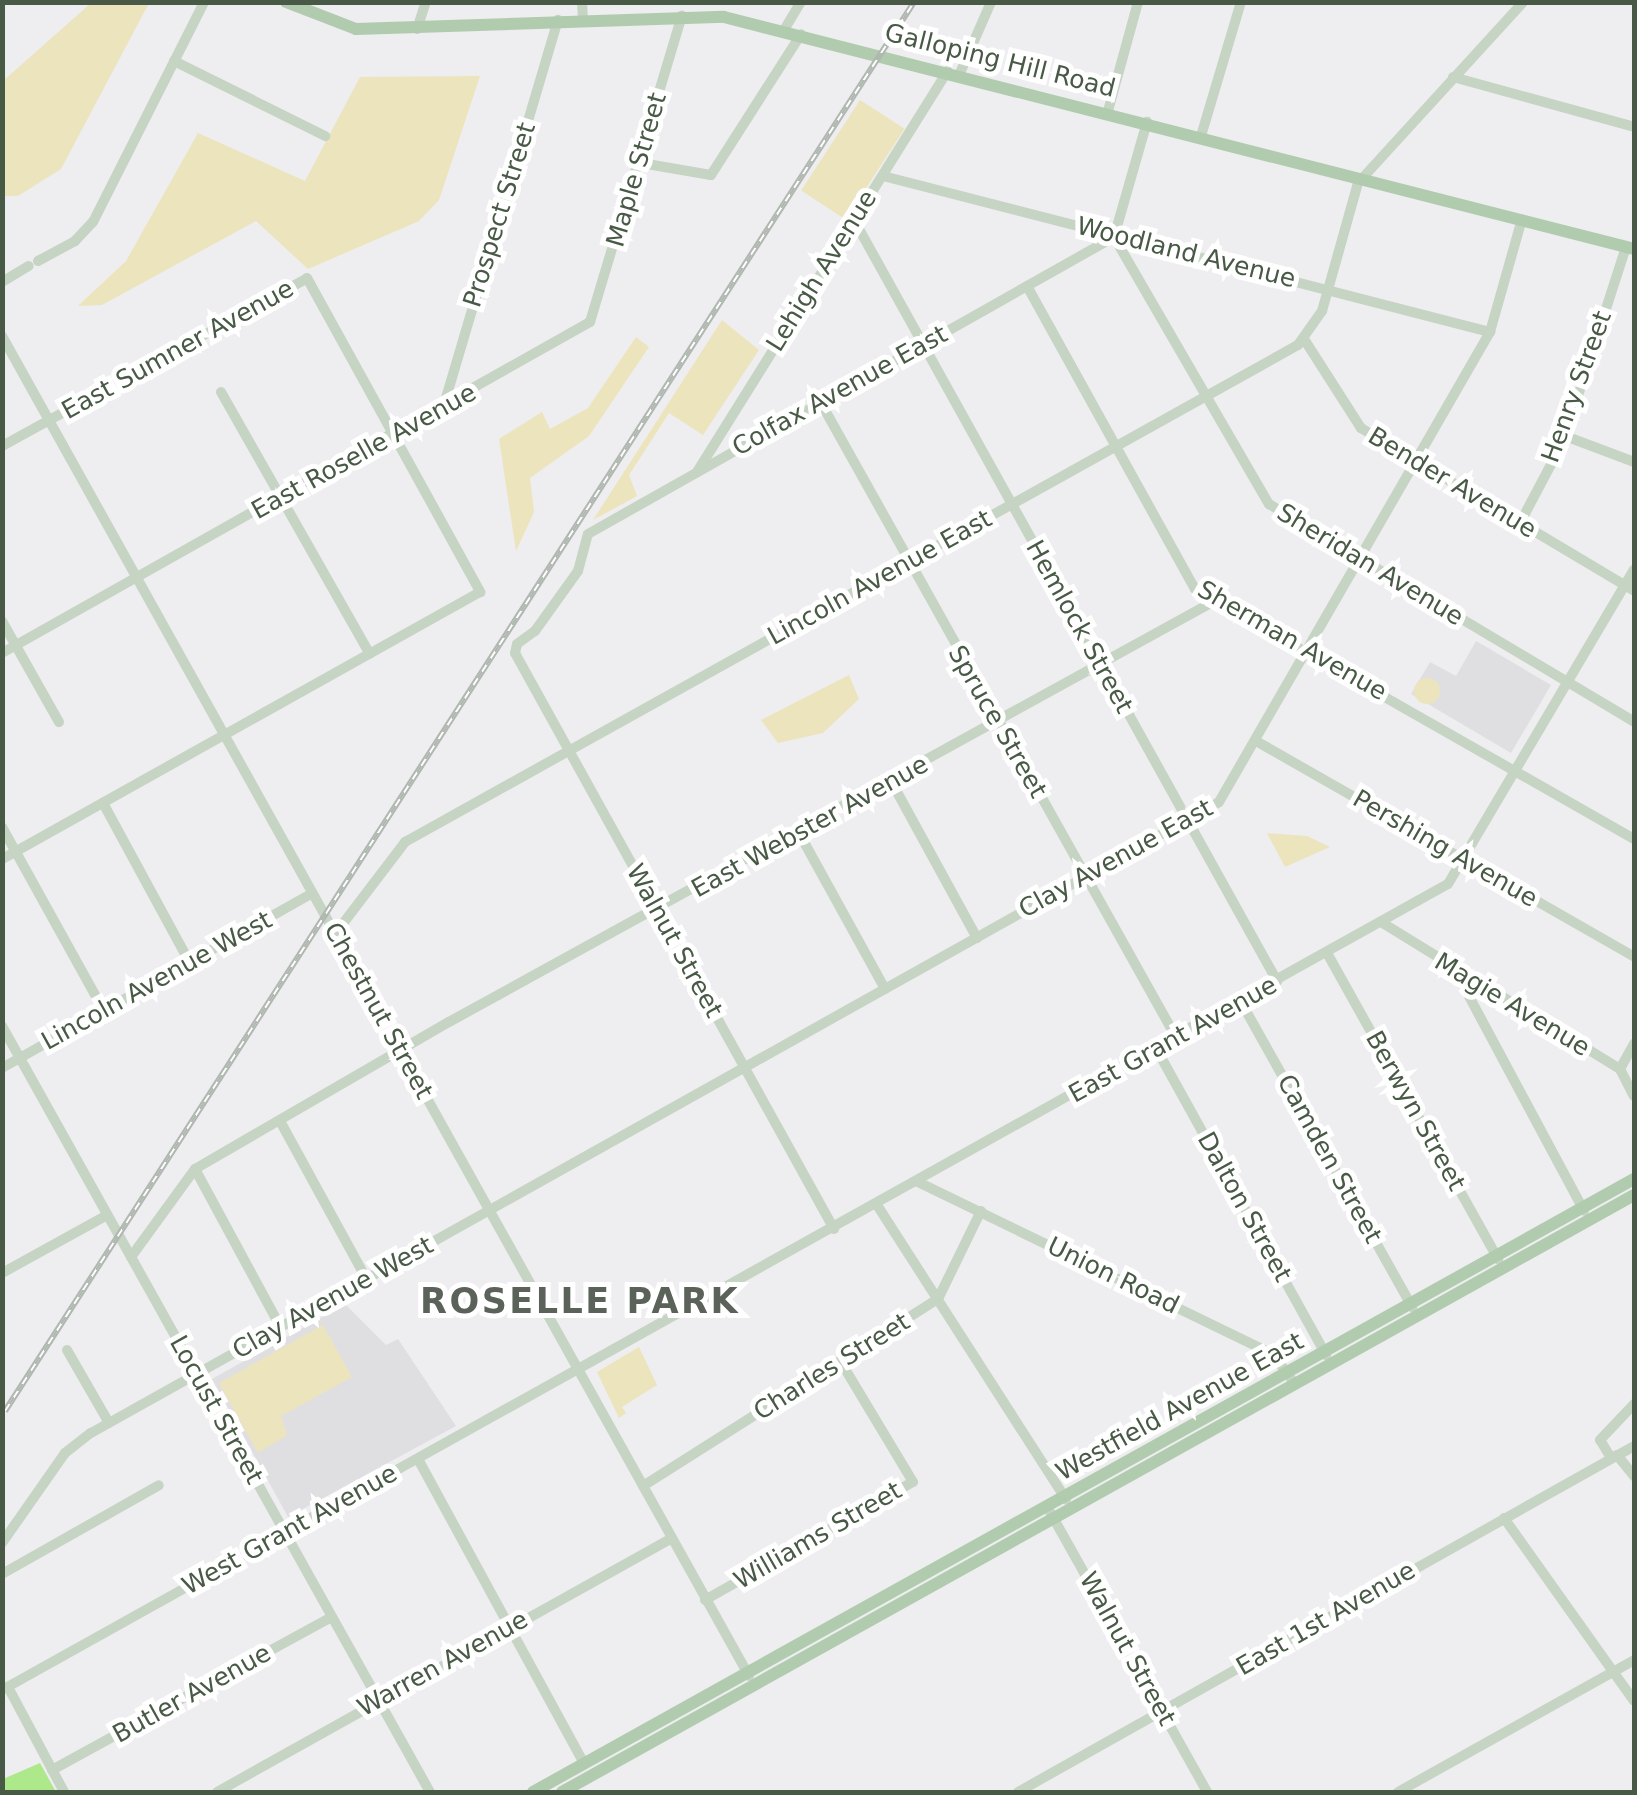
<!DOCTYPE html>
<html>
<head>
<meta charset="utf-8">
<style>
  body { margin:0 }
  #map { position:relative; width:1637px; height:1795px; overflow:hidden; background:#eeedf0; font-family:"DejaVu Sans",sans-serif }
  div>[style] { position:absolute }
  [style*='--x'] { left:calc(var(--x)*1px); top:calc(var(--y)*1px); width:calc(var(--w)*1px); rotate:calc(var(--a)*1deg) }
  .education>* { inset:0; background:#dfdfe1 }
  .green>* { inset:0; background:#ece4bd; transform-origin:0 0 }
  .round { border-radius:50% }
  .water>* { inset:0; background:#ade88b }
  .minor>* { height:10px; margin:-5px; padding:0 5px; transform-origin:5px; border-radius:5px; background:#c6d4c4 }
  .major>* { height:12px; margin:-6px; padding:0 6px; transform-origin:6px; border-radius:6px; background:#b0cbae }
  .rail>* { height:6px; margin-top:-3px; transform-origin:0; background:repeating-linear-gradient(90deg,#fff 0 8px,#b0b7b0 0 16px); box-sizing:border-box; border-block:2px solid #b0b7b0 }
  span { translate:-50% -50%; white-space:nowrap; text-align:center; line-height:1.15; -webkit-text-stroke:10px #fff; paint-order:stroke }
  .street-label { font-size:25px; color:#485a46 }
  .district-label { font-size:35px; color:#5a625a; font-weight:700; letter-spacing:2.5px }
  .frame { position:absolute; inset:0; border:5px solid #485a46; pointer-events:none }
</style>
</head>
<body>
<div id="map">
  <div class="education">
    <div style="clip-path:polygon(1476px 641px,1551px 685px,1511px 753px,1411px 694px,1430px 662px,1456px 676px)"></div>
    <div style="clip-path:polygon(345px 1304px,386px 1345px,398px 1339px,456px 1426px,288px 1517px,212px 1379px)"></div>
  </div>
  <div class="green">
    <div style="clip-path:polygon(91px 3px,149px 3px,61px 169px,18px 196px,3px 196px,3px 81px)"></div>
    <div style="clip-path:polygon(480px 76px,439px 200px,419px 221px,308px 269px,256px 221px,102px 305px,78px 306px,126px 261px,198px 133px,305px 181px,360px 77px)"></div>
    <div style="left:860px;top:100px;width:53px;height:108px;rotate:33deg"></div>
    <div style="clip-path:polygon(722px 320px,759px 350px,703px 435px,669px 413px,629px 475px,637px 496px,593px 520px)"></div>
    <div style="clip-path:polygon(636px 337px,649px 347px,589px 436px,530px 478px,534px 512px,516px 551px,499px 439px,542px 412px,550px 429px,588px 408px)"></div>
    <div style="clip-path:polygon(849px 675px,859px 699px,823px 733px,778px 743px,761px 720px)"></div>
    <div class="round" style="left:1414px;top:678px;width:26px;height:26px"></div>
    <div style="clip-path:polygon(1267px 833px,1307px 836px,1330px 847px,1285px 867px)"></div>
    <div style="clip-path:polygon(323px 1325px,352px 1377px,281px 1416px,287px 1435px,258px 1453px,219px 1383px)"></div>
    <div style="clip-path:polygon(639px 1347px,657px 1385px,622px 1407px,626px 1413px,619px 1418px,597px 1372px)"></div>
  </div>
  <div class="water">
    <div style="clip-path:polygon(40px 1763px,56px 1792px,3px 1792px,3px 1779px)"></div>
  </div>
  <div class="minor">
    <div style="--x:582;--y:2;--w:17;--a:87"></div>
    <div style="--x:417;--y:29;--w:28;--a:-72"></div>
    <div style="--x:784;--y:30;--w:33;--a:-59"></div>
    <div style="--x:174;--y:61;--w:169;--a:26.4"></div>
    <div style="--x:960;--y:73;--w:77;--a:-66.4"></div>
    <div style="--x:1453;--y:77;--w:188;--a:15.4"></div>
    <div style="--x:1108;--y:111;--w:113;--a:-74.6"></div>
    <div style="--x:1201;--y:136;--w:140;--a:-73.4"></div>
    <div style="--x:641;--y:163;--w:71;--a:9.7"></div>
    <div style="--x:711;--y:175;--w:167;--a:-57.4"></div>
    <div style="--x:883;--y:176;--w:627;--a:14.41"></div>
    <div style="--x:854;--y:220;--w:871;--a:60.93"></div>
    <div style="--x:1114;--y:237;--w:309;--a:59.9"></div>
    <div style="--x:1269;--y:504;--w:425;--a:30.8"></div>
    <div style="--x:38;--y:261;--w:42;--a:-28.4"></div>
    <div style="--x:75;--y:241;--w:26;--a:-47"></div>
    <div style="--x:93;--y:222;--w:246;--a:-63.2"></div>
    <div style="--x:2;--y:282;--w:31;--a:-31"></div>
    <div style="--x:1027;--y:286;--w:346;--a:61"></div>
    <div style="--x:1195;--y:589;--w:505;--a:29.66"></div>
    <div style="--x:2;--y:336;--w:1534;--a:60.86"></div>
    <div style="--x:1304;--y:339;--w:106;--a:57.4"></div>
    <div style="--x:1361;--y:428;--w:318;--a:30.8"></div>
    <div style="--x:221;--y:392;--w:301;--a:60.4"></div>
    <div style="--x:821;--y:403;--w:729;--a:60.76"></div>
    <div style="--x:443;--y:408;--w:405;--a:-73.5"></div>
    <div style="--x:1565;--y:436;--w:74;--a:20.6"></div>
    <div style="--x:2;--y:446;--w:348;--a:-28.8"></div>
    <div style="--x:307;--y:278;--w:359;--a:61.1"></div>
    <div style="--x:480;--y:592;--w:548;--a:150.81"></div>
    <div style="--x:697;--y:472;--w:473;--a:-58"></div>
    <div style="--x:1519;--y:525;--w:94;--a:-62.1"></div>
    <div style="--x:1563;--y:442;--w:205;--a:-72.1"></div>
    <div style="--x:2;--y:621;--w:116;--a:60.6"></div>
    <div style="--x:2;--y:653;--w:675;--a:-29.38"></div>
    <div style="--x:590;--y:322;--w:320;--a:-73.3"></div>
    <div style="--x:1256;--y:741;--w:435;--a:29.7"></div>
    <div style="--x:891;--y:781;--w:179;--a:61.3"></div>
    <div style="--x:103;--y:803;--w:182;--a:61.5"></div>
    <div style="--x:2;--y:827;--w:210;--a:61"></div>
    <div style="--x:799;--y:833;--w:178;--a:61.1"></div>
    <div style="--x:1381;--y:922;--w:281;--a:31.6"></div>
    <div style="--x:1620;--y:1069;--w:30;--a:63"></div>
    <div style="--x:335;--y:934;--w:116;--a:-52.7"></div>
    <div style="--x:405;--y:842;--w:1022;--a:-29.1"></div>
    <div style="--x:1298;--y:345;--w:42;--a:-54.8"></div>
    <div style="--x:1322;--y:311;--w:133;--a:-74.3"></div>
    <div style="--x:1358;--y:183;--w:245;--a:-47.6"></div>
    <div style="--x:1327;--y:953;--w:351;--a:60.8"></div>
    <div style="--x:1456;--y:972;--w:271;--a:61.8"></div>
    <div style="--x:1241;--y:1002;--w:350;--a:60.7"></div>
    <div style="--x:2;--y:1026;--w:877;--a:60.81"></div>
    <div style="--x:1157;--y:1050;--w:349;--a:61"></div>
    <div style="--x:2;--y:1068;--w:356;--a:-29.4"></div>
    <div style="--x:1620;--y:1069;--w:29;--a:-61"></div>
    <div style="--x:280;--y:1121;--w:179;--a:61.3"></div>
    <div style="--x:195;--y:1169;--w:179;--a:61.6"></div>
    <div style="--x:918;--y:1182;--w:394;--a:25.9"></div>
    <div style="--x:1273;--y:1354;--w:37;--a:54"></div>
    <div style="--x:877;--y:1205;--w:350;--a:57.3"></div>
    <div style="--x:834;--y:1229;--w:658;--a:-118.98"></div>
    <div style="--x:515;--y:653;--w:9;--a:-77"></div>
    <div style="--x:517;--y:644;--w:22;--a:-36"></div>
    <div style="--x:535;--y:631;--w:74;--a:-54.4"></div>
    <div style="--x:578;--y:571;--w:38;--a:-75"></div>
    <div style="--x:588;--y:534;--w:604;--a:-29.45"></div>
    <div style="--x:1114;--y:237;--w:120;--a:-74"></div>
    <div style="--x:131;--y:1257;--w:109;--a:-54"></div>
    <div style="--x:195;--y:1169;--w:293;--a:-30.1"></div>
    <div style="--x:449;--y:1022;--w:878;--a:-28.81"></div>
    <div style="--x:2;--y:1273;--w:120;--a:-28.9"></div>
    <div style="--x:67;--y:1350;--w:84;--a:60.1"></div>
    <div style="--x:1617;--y:1455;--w:27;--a:51"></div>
    <div style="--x:1611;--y:1458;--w:21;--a:-121"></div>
    <div style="--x:1600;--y:1440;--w:50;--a:-46.6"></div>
    <div style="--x:418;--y:1459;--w:347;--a:61.4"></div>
    <div style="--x:643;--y:1486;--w:349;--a:-32.4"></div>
    <div style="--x:938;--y:1299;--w:98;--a:-64"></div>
    <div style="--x:1050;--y:1512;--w:321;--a:60.7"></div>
    <div style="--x:1504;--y:1518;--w:224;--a:54.6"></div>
    <div style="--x:2;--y:1543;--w:110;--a:-55"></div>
    <div style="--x:65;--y:1453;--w:33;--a:-38"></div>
    <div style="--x:91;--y:1433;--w:1292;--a:-29.22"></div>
    <div style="--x:1219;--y:802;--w:543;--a:-60.03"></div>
    <div style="--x:1490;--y:332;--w:117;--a:-74.2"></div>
    <div style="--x:2;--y:1574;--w:180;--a:-29.5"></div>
    <div style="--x:705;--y:1600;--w:239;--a:-29.6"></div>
    <div style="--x:913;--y:1482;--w:140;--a:-121"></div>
    <div style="--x:8;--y:1687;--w:119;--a:61.9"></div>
    <div style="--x:2;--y:1690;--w:1655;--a:-29.14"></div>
    <div style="--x:1448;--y:884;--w:365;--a:-59.4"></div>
    <div style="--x:52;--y:1770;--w:318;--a:-28.7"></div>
    <div style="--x:217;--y:1792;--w:521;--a:-29.17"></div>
    <div style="--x:1018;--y:1792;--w:707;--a:-29.32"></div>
    <div style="--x:1398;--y:1792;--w:270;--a:-29.2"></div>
  </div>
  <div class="major">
    <div style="--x:286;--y:2;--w:75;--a:21.1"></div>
    <div style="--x:356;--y:29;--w:368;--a:-1.9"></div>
    <div style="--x:724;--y:17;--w:939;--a:14.3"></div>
    <div style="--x:533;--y:1792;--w:1260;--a:-29.11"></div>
    <div style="--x:562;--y:1792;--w:1227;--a:-29.11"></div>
  </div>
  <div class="rail">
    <div style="--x:5;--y:1411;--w:1677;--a:-57.17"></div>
  </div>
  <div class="street-label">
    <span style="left:1000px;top:61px;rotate:14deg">Galloping Hill Road</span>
    <span style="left:637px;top:170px;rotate:-74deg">Maple Street</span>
    <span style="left:500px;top:215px;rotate:-73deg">Prospect Street</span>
    <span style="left:1186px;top:253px;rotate:14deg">Woodland Avenue</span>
    <span style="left:822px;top:271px;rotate:-58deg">Lehigh Avenue</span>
    <span style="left:178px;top:350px;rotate:-29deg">East Sumner Avenue</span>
    <span style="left:1577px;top:387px;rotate:-70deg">Henry Street</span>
    <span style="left:840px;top:391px;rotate:-29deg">Colfax Avenue East</span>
    <span style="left:364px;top:452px;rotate:-29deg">East Roselle Avenue</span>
    <span style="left:1452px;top:483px;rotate:31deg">Bender Avenue</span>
    <span style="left:1370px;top:565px;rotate:31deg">Sheridan Avenue</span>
    <span style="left:880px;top:578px;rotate:-29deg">Lincoln Avenue East</span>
    <span style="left:1079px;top:627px;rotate:61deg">Hemlock Street</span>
    <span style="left:1292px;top:641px;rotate:30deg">Sherman Avenue</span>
    <span style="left:997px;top:722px;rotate:60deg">Spruce Street</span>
    <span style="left:810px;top:827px;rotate:-29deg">East Webster Avenue</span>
    <span style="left:1445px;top:849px;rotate:30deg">Pershing Avenue</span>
    <span style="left:1116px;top:859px;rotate:-29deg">Clay Avenue East</span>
    <span style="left:674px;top:941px;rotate:61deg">Walnut Street</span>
    <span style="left:157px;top:981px;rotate:-29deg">Lincoln Avenue West</span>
    <span style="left:1512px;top:1005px;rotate:31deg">Magie Avenue</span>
    <span style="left:378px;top:1011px;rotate:61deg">Chestnut Street</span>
    <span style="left:1173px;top:1040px;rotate:-29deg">East Grant Avenue</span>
    <span style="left:1415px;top:1111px;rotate:61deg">Berwyn Street</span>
    <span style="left:1329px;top:1159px;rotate:61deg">Camden Street</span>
    <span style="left:1244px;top:1207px;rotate:61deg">Dalton Street</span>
    <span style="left:1113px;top:1276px;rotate:26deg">Union Road</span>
    <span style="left:333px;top:1298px;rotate:-29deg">Clay Avenue West</span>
    <span style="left:832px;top:1367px;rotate:-32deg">Charles Street</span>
    <span style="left:1180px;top:1407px;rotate:-29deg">Westfield Avenue East</span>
    <span style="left:216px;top:1410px;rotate:61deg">Locust Street</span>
    <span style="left:290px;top:1530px;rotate:-29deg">West Grant Avenue</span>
    <span style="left:818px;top:1536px;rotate:-30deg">Williams Street</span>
    <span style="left:1326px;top:1619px;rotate:-30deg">East 1st Avenue</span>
    <span style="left:1127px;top:1649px;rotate:61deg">Walnut Street</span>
    <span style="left:443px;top:1664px;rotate:-29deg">Warren Avenue</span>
    <span style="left:192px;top:1694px;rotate:-29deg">Butler Avenue</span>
  </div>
  <div class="district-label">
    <span style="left:580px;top:1301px">ROSELLE PARK</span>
  </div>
  <div class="frame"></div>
</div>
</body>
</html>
